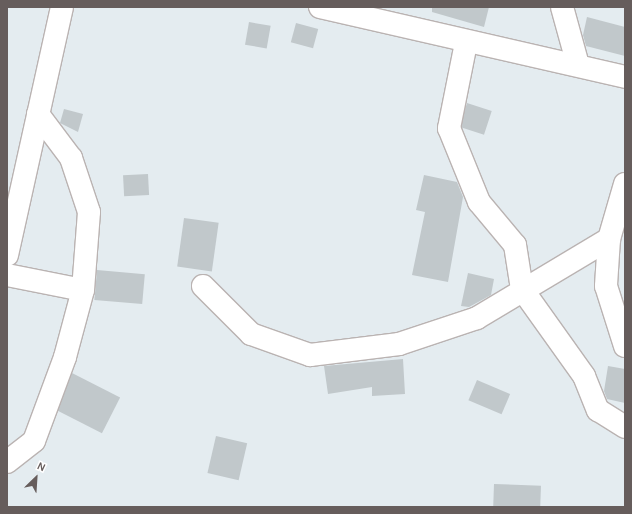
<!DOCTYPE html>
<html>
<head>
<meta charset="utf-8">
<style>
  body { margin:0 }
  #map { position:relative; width:632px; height:514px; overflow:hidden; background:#e4ecf0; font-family:Karla,sans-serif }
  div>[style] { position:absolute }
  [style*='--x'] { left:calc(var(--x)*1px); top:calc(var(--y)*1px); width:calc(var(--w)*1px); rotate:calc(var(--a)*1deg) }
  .building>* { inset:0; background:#c1c8cb; transform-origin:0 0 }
  .roads { filter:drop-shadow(1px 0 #bab3b2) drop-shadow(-1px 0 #bab3b2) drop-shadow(0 1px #bab3b2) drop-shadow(0 -1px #bab3b2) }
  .minor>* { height:22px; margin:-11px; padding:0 11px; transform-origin:11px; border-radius:11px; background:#fff }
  span { translate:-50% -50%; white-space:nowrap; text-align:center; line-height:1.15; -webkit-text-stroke:3.5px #fff; paint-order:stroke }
  .frame { position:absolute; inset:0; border:8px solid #665d5c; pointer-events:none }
  .north { position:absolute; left:16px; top:458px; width:40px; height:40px; -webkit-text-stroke:3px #fff; paint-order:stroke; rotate:25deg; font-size:11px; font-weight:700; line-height:16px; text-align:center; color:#665d5c }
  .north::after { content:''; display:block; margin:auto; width:14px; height:18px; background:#665d5c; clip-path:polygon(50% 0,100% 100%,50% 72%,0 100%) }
</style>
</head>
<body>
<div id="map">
  <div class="building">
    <div style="clip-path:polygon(432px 7px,489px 7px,484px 27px,432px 12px)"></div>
    <div style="clip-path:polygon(587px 17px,625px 27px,625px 56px,586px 46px,583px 35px)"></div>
    <div style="left:249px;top:22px;width:22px;height:23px;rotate:10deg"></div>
    <div style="left:296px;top:23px;width:23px;height:20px;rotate:15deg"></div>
    <div style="left:467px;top:103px;width:26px;height:25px;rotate:18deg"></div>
    <div style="clip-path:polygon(64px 109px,83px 114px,78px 132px,60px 123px)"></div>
    <div style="left:148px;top:174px;width:21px;height:25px;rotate:87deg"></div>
    <div style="clip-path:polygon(424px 175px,457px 182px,463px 197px,448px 282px,412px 275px,425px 212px,416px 210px)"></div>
    <div style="left:184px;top:218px;width:35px;height:49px;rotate:8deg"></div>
    <div style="left:97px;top:270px;width:48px;height:30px;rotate:5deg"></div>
    <div style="clip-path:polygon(468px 273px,494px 279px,491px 295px,469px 307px,461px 306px)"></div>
    <div style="clip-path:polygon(403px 359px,405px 394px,372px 396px,372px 387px,328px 394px,324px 366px)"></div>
    <div style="clip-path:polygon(608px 366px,625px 369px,625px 403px,607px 399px,604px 391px)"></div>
    <div style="left:72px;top:373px;width:54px;height:40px;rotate:27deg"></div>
    <div style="left:477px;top:380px;width:36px;height:22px;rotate:23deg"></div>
    <div style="left:216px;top:436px;width:32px;height:38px;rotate:13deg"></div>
    <div style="left:494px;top:484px;width:47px;height:23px;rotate:2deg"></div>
  </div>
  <div class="roads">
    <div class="minor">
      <div style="--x:320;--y:7;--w:313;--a:12.9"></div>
      <div style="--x:562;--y:7;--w:60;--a:74.6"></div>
      <div style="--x:466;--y:43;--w:87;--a:101.3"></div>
      <div style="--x:449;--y:128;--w:80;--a:67.9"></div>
      <div style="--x:479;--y:202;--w:56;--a:50.1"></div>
      <div style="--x:515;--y:245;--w:45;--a:81"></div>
      <div style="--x:522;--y:289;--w:107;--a:54.5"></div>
      <div style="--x:584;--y:376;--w:37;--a:68"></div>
      <div style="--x:598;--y:410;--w:32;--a:32"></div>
      <div style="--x:625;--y:184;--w:57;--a:106.2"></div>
      <div style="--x:609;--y:239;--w:47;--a:93.7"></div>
      <div style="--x:606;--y:286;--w:63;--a:72.4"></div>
      <div style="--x:7;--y:255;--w:254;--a:-77.5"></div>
      <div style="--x:7;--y:275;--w:77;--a:11.2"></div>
      <div style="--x:203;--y:286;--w:68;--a:45"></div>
      <div style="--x:251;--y:334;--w:63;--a:19.6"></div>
      <div style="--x:310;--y:355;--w:90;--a:-7"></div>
      <div style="--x:399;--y:344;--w:82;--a:-18.4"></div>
      <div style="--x:477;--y:318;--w:154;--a:-30.9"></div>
      <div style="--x:7;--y:462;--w:34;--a:-38"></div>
      <div style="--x:34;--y:441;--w:90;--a:-69.7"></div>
      <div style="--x:65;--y:357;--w:69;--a:-75"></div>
      <div style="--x:83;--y:290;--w:78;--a:-85.6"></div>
      <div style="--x:89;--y:212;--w:57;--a:-108.4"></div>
      <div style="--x:71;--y:158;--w:55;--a:-126.9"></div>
    </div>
  </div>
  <div class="frame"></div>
  <div class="north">N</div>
</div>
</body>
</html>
